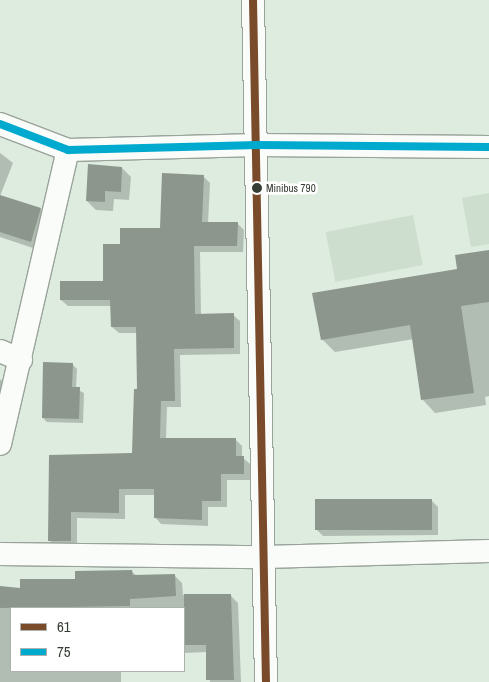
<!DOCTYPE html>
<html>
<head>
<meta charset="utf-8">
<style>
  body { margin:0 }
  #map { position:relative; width:489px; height:682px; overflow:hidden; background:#deebdf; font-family:"Archivo Narrow",sans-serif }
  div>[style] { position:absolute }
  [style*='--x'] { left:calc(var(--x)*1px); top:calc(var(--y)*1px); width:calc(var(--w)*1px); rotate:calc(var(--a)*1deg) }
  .green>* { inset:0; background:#cedece; transform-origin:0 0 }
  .shadow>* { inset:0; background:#0003 }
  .building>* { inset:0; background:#8c968d; transform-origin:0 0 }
  .roads { filter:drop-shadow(1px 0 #99a39a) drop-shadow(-1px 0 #99a39a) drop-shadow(0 1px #99a39a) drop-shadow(0 -1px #99a39a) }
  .minor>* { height:22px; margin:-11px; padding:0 11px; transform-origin:11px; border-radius:11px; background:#fafcfa }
  .bus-1>* { height:8px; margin:-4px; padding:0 4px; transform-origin:4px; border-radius:4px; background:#7a4b2a }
  .bus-2>* { height:8px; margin:-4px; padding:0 4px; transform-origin:4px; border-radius:4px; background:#00a9ce }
  .dots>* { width:14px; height:14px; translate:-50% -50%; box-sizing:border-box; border:2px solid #fff; border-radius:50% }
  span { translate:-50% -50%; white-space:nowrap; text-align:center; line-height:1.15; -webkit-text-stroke:5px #fff; paint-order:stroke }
  .bus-label { font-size:11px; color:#353e35 }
  .left { translate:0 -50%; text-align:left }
  .legend { position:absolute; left:10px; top:607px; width:175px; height:65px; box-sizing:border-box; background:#fff; border:1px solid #aeb2ae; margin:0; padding:6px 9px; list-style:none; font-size:15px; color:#353e35 }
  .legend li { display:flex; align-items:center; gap:10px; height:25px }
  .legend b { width:25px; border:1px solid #aeb2ae }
</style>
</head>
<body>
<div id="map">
  <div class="green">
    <div style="clip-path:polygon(489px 193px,489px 244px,471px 247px,462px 198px)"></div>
    <div style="left:413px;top:215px;width:51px;height:89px;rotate:79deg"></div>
  </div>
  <div class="shadow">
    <div style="clip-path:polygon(0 153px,13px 163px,0 196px)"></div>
    <div style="clip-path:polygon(122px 168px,131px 177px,129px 200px,114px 199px,113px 211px,96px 210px,87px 201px)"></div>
    <div style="clip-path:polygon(203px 176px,210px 183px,208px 223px,237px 223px,244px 230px,243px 252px,200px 252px,201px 315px,233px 315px,240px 321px,240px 354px,180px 355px,181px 407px,167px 407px,166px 439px,235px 439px,242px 446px,242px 457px,250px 464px,250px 480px,227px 480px,227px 507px,208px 507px,208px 526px,161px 524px,155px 517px,155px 495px,125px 495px,125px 519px,77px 518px,77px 547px,56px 547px,49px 540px,50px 457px,133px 454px,138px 390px,138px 333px,119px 333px,112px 327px,111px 306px,68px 306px,61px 300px,104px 282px,121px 245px,161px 229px)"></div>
    <div style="clip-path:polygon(0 196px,40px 209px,49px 217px,39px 250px,0 237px)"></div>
    <div style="clip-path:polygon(489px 251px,489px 396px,485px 397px,486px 405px,435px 413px,423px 400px,414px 339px,335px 352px,322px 339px,459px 270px)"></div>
    <div style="clip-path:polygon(72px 364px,77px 369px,76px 389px,84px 393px,83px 423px,47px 422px,43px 418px)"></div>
    <div style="clip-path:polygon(0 379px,7px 386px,0 406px)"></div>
    <div style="clip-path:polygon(431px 500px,438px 507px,438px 535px,323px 536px,316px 529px)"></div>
    <div style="clip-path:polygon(132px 572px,137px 576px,174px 575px,182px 583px,183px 595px,230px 595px,238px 603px,241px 682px,210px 682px,207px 652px,184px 653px,184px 608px,11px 608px,11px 671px,121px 671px,121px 682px,0 682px,0 587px,21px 589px)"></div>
  </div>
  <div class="building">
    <div style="clip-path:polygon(88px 164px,122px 167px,121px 192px,105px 191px,105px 202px,86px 201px)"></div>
    <div style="clip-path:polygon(162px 173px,204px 175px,202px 222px,238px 222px,237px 246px,194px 246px,195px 314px,234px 313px,234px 348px,174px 349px,175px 401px,161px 401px,160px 438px,236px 438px,236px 456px,244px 456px,244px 474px,221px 474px,221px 501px,202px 501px,202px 520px,154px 518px,154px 489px,119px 489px,119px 513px,71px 512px,71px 541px,48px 541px,49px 455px,132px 453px,134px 389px,137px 389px,136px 327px,111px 327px,110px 300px,60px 300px,60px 281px,103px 281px,103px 244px,120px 244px,120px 228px,160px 228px)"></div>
    <div style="clip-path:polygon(0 195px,41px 208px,31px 242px,0 232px)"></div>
    <div style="clip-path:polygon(489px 250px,489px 302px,461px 306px,474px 393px,421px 400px,410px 325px,321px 340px,312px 293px,457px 269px,455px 255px)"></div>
    <div style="clip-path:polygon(43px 362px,73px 363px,72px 387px,80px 387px,79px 419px,42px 418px)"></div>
    <div style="left:315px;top:499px;width:117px;height:31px"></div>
    <div style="clip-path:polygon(132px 570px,133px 575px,175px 574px,176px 596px,130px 599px,130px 606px,0 608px,0 586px,20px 588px,20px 579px,75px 579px,75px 571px)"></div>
    <div style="clip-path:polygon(184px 594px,231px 594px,234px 680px,206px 680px,206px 645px,184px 645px)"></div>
  </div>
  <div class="roads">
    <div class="minor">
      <div style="--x:253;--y:0;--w:682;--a:88.91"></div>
      <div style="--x:0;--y:124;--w:73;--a:20.9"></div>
      <div style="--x:68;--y:150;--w:189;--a:-1.5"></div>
      <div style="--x:257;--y:145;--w:232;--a:0.5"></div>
      <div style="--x:0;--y:351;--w:23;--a:23"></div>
      <div style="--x:0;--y:444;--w:302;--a:-77"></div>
      <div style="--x:0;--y:554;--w:263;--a:0.7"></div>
      <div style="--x:263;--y:557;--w:226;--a:-1.5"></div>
    </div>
  </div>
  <div class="bus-1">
    <div style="--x:253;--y:0;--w:682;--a:88.91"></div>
  </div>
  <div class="bus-2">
    <div style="--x:0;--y:124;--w:73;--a:20.9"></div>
    <div style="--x:68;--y:150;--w:189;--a:-1.5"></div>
    <div style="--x:257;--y:145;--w:232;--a:0.5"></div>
  </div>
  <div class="dots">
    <div style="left:257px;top:188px;background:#353e35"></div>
  </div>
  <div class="bus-label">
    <span class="left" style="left:266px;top:188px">Minibus 790</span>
  </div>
  <ul class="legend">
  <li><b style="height:6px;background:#7a4b2a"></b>61</li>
  <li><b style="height:6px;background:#00a9ce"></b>75</li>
  </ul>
</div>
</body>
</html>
